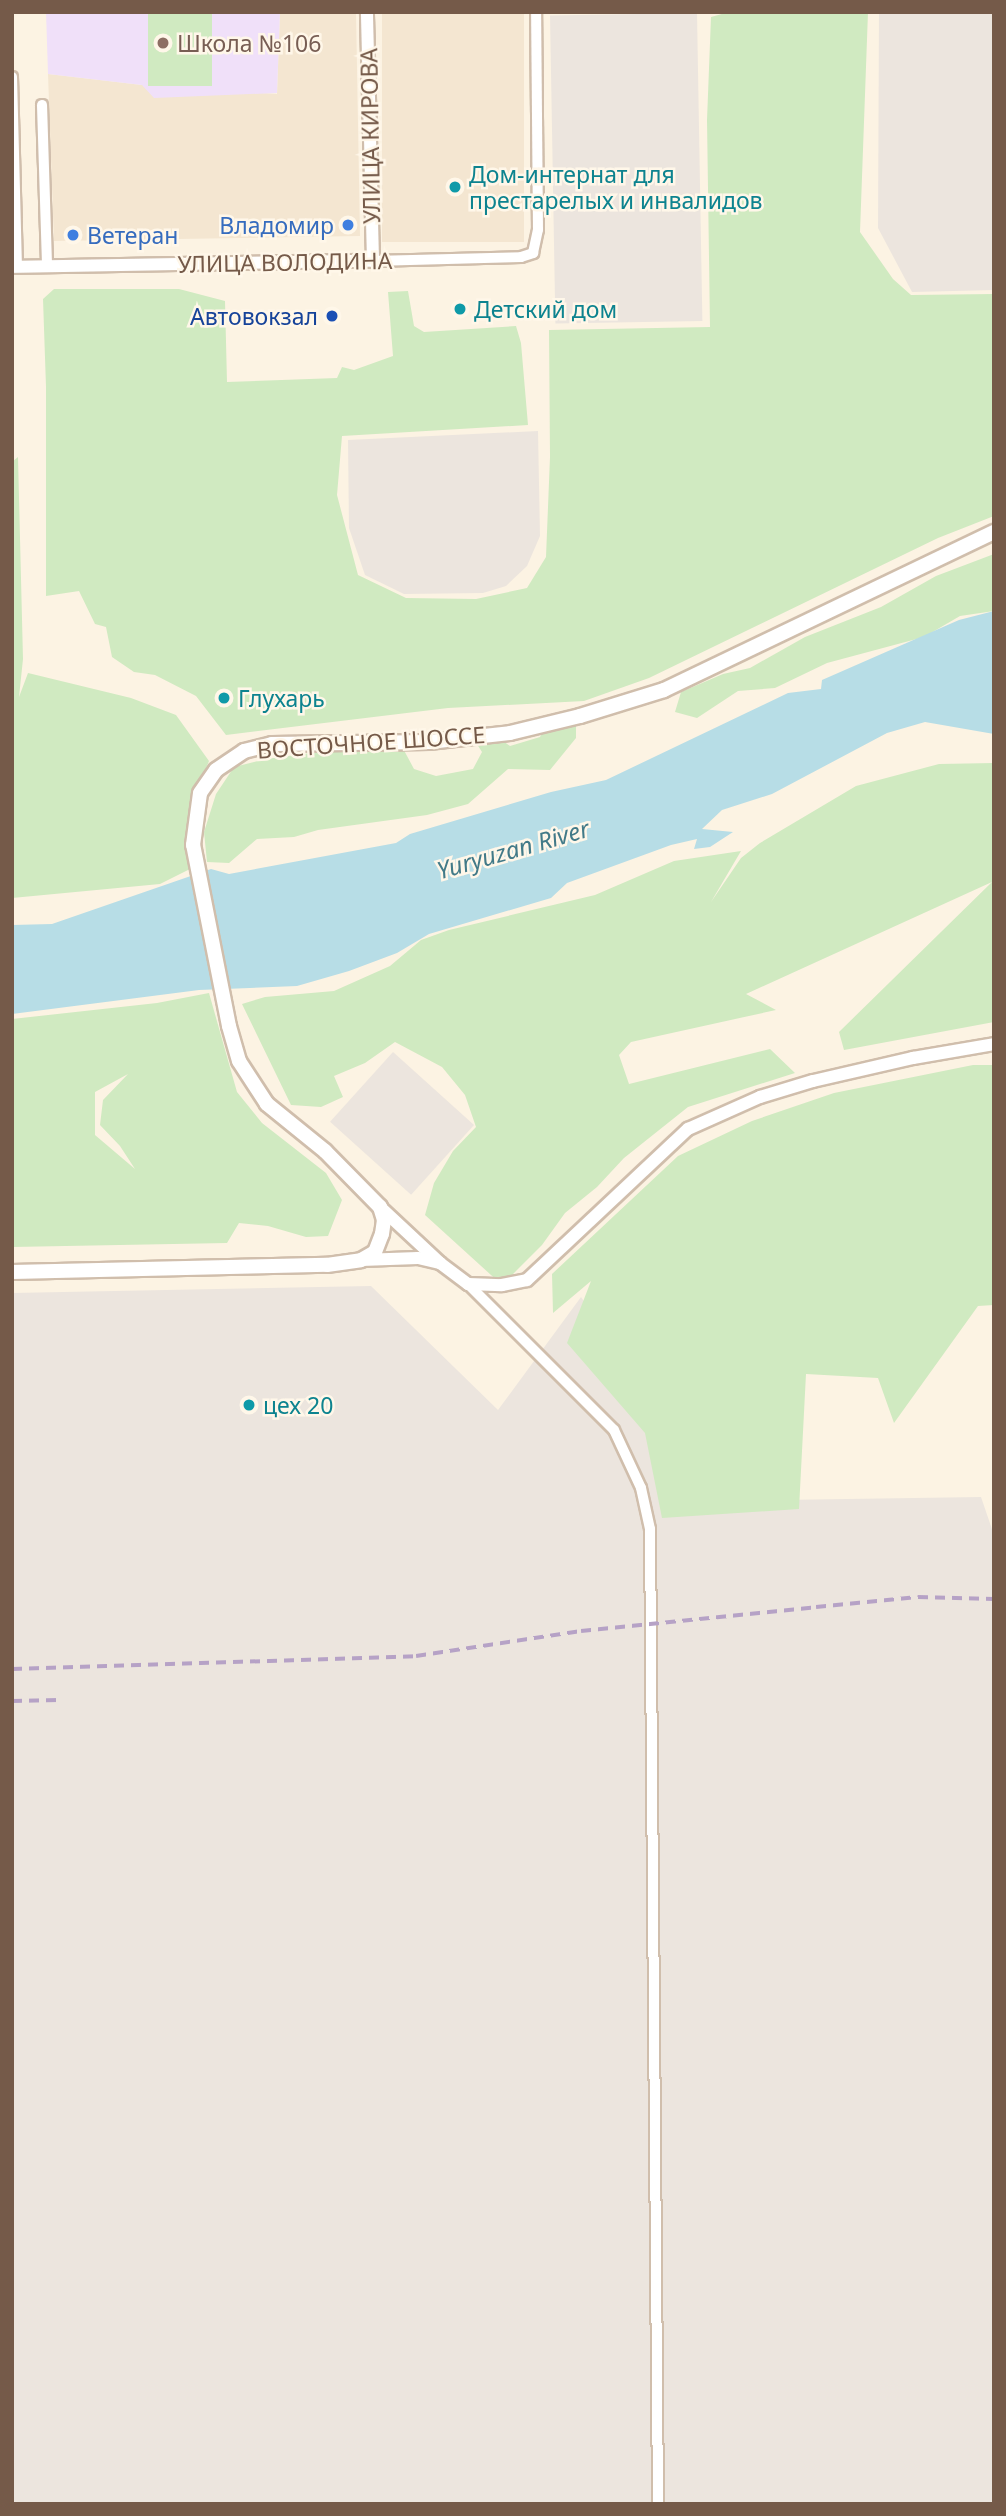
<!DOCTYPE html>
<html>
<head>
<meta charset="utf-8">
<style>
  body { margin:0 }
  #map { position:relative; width:1006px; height:2516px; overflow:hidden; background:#fcf3e3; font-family:"Noto Sans",sans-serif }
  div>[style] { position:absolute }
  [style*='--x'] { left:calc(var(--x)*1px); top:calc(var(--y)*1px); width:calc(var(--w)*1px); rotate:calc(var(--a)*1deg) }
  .residential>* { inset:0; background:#f4e6d1; transform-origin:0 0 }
  .industrial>* { inset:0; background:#ece5de; transform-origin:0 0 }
  .education>* { inset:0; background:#f0e0f9 }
  .green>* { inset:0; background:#d0eac1; transform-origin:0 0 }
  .water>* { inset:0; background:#b7dde6 }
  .roads { filter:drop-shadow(2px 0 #d0beac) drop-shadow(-2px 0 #d0beac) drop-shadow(0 2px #d0beac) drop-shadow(0 -2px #d0beac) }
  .minor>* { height:10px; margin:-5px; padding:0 5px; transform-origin:5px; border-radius:5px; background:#fff }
  .tertiary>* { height:12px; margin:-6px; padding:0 6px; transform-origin:6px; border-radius:6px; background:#fff }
  .secondary>* { height:14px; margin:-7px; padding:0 7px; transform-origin:7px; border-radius:7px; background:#fff }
  .rail>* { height:3.5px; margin-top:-1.75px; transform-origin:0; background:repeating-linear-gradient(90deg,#b6a2c6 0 10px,transparent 0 17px) }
  .dots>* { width:19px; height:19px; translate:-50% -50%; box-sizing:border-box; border:4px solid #fff7e9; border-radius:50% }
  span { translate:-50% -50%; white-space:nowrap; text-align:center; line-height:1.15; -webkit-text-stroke:5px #fff7e9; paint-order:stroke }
  .education-label { font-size:23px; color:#785e54 }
  .left { translate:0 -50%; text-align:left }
  .street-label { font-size:23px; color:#755a49 }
  .culture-label { font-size:23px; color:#0d838f }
  .shop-label { font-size:23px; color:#366cbe }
  .right { translate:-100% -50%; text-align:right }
  .transit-label { font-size:23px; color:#164399 }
  .water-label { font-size:24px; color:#427a88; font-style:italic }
  .frame { position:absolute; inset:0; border:14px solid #755a49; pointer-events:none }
</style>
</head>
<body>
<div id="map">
  <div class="residential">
    <div style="clip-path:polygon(280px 12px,356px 12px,360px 236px,54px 241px,48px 74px,142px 85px,277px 94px)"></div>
    <div style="left:382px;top:12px;width:142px;height:230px"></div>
  </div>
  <div class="industrial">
    <div style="clip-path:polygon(879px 12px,994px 12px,994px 290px,912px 292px,878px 228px)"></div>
    <div style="left:697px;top:13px;width:308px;height:147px;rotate:89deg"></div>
    <div style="clip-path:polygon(538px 431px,540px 536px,527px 566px,506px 586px,483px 593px,404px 594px,365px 575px,349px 528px,348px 440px)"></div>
    <div style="left:393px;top:1052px;width:109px;height:94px;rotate:42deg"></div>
    <div style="clip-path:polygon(371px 1286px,498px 1410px,581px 1297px,719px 1501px,981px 1497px,994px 1535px,994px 2504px,12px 2504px,12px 1293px)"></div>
  </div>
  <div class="education">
    <div style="clip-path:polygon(46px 12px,280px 12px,277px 93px,154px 98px,142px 85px,48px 74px)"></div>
  </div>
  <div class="green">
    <div style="left:148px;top:12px;width:64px;height:74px"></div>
    <div style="clip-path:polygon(729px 12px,868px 12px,860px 232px,893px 279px,911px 295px,994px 294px,994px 516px,938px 538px,649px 678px,584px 701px,448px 708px,226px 735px,196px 696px,155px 675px,134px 672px,112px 657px,106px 627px,95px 624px,79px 591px,46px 596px,46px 387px,43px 299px,54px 289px,179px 289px,225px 301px,227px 382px,337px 378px,342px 367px,354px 370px,393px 356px,388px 292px,408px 291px,414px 326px,424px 332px,516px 326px,521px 343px,528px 425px,342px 436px,337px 495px,358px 575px,406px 598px,476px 599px,527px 588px,546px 557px,550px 457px,549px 330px,710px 327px,707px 120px,711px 17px)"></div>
    <div style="clip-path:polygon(18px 457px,23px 659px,19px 697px,28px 673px,131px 698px,176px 715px,209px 761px,192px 804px,192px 868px,160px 884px,12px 898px,12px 462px)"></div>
    <div style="clip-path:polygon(994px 554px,994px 611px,960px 616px,924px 637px,827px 663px,775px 688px,738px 691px,697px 718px,675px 712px,681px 692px,723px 674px,750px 668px,805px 637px,881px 607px,936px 576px)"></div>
    <div style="clip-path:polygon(576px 725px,576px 738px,550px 770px,508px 769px,468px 804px,427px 815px,318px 830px,294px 837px,257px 839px,229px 863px,207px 862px,204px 832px,216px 794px,234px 767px,266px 759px,399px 741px,414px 769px,436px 776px,473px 769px,482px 752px,473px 738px,493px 734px,510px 746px,540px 737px,544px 729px)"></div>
    <div style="clip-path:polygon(994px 763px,994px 1022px,844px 1050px,839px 1032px,992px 882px,746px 994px,776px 1010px,631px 1042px,619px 1055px,629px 1084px,770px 1049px,795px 1073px,688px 1107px,624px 1158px,597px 1187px,565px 1213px,542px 1245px,502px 1285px,425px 1215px,434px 1183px,453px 1151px,476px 1127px,465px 1095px,442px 1067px,395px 1042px,365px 1063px,334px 1076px,343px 1097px,321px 1107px,291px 1105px,242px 1004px,265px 997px,334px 991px,390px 966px,421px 940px,449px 930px,595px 895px,674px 861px,741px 851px,711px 902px,741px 858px,760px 843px,856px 786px,939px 764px)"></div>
    <div style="clip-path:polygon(evenodd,209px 993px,237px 1092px,262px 1123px,326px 1173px,342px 1200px,328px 1236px,306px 1237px,268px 1226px,239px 1223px,227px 1243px,12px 1247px,12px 1019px,157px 1003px,209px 993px,128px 1074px,103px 1100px,100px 1125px,120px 1146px,135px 1169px,95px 1135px,95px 1092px,128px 1074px)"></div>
    <div style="clip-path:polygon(973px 1065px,994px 1065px,994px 1305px,978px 1306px,894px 1423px,878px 1378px,806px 1374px,799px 1509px,662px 1518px,645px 1433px,567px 1343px,591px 1281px,553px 1313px,552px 1274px,678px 1156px,752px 1121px,834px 1093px)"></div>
  </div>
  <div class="water">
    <div style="clip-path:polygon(994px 611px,994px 734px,925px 722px,887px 733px,772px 794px,722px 810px,702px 829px,733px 832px,710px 847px,694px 849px,697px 839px,671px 845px,567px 883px,551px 898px,429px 934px,397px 953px,349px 971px,297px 986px,199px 990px,12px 1014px,12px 925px,52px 924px,211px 869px,229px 874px,396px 843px,410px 834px,551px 792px,606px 780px,788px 693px,821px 689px,822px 680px,959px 620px)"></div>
  </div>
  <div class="roads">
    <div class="minor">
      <div style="--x:12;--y:77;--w:190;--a:88.5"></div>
      <div style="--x:42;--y:105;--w:162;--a:88.2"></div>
      <div style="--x:373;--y:261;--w:148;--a:-1.5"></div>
      <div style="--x:521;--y:257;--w:13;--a:-18"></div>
      <div style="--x:533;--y:253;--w:24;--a:-78"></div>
      <div style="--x:538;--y:230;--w:218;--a:-90.5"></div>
      <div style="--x:468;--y:1284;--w:206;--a:45"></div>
      <div style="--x:614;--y:1430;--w:64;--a:65"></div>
      <div style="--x:641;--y:1488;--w:42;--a:77.6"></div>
      <div style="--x:650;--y:1529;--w:975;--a:89.53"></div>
    </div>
    <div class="tertiary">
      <div style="--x:12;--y:267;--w:361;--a:-1"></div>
      <div style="--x:373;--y:261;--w:249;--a:-91.4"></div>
      <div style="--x:380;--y:1207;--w:82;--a:43"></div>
      <div style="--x:361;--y:1260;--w:57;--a:-2"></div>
      <div style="--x:418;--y:1258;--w:23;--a:13"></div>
      <div style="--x:440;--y:1263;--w:35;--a:37"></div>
      <div style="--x:468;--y:1284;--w:34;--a:2"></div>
      <div style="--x:502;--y:1285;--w:25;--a:-11"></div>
      <div style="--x:527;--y:1280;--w:221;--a:-43.2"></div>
      <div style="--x:688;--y:1129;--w:79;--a:-24"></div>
      <div style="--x:760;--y:1097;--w:55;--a:-16.8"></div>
      <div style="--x:813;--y:1081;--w:103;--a:-13"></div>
      <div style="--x:913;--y:1058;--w:82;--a:-9.8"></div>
    </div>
    <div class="secondary">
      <div style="--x:12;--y:1272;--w:315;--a:-1.3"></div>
      <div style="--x:327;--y:1265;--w:34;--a:-8"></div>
      <div style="--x:361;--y:1260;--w:16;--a:-30"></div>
      <div style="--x:375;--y:1252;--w:19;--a:-69"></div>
      <div style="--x:382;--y:1234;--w:14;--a:-82"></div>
      <div style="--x:384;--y:1220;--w:14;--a:-107"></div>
      <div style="--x:380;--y:1207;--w:78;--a:-134.5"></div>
      <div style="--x:325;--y:1151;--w:75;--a:-141"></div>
      <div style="--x:267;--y:1104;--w:51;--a:-123.1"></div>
      <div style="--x:239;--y:1061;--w:36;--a:-106"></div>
      <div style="--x:229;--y:1026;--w:185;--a:-101.2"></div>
      <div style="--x:193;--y:845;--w:52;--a:-82.3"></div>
      <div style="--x:200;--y:793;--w:28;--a:-55"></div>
      <div style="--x:216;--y:770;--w:34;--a:-34"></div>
      <div style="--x:244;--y:751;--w:29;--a:-14"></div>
      <div style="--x:272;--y:744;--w:157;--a:-0.7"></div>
      <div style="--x:429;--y:742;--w:81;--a:-6.3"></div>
      <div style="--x:510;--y:733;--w:72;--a:-13.7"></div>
      <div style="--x:580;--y:716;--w:88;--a:-17.2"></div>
      <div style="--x:664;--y:690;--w:366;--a:-25.6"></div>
    </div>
  </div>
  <div class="rail">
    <div style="--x:12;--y:1669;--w:404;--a:-1.8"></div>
    <div style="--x:416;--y:1656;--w:167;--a:-8.6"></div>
    <div style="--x:581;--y:1631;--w:236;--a:-5.8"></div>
    <div style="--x:816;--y:1607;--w:102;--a:-5.6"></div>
    <div style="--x:918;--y:1597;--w:76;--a:1.5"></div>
    <div style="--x:12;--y:1701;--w:47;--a:-1.2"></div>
  </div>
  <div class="dots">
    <div style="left:163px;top:43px;background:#8d6e63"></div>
    <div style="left:455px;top:187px;background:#0f9aa8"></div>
    <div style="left:348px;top:225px;background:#3f7fe0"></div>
    <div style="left:73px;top:235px;background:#3f7fe0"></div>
    <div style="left:460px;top:309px;background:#0f9aa8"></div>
    <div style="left:332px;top:316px;background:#1a4fb4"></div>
    <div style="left:224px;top:698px;background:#0f9aa8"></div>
    <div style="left:249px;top:1405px;background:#0f9aa8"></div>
  </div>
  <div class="education-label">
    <span class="left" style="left:177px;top:43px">Школа №106</span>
  </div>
  <div class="street-label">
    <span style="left:370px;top:136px;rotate:-91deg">УЛИЦА КИРОВА</span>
    <span style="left:285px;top:262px;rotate:-1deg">УЛИЦА ВОЛОДИНА</span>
    <span style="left:371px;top:742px;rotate:-4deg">ВОСТОЧНОЕ ШОССЕ</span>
  </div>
  <div class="culture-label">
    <span class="left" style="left:469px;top:187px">Дом-интернат для<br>престарелых и инвалидов</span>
    <span class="left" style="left:474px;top:309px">Детский дом</span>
    <span class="left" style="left:238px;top:698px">Глухарь</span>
    <span class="left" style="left:263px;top:1405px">цех 20</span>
  </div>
  <div class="shop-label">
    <span class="right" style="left:334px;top:225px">Владомир</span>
    <span class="left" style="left:87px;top:235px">Ветеран</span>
  </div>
  <div class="transit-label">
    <span class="right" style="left:318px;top:316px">Автовокзал</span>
  </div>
  <div class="water-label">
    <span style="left:513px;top:849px;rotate:-16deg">Yuryuzan River</span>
  </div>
  <div class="frame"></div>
</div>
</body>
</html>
